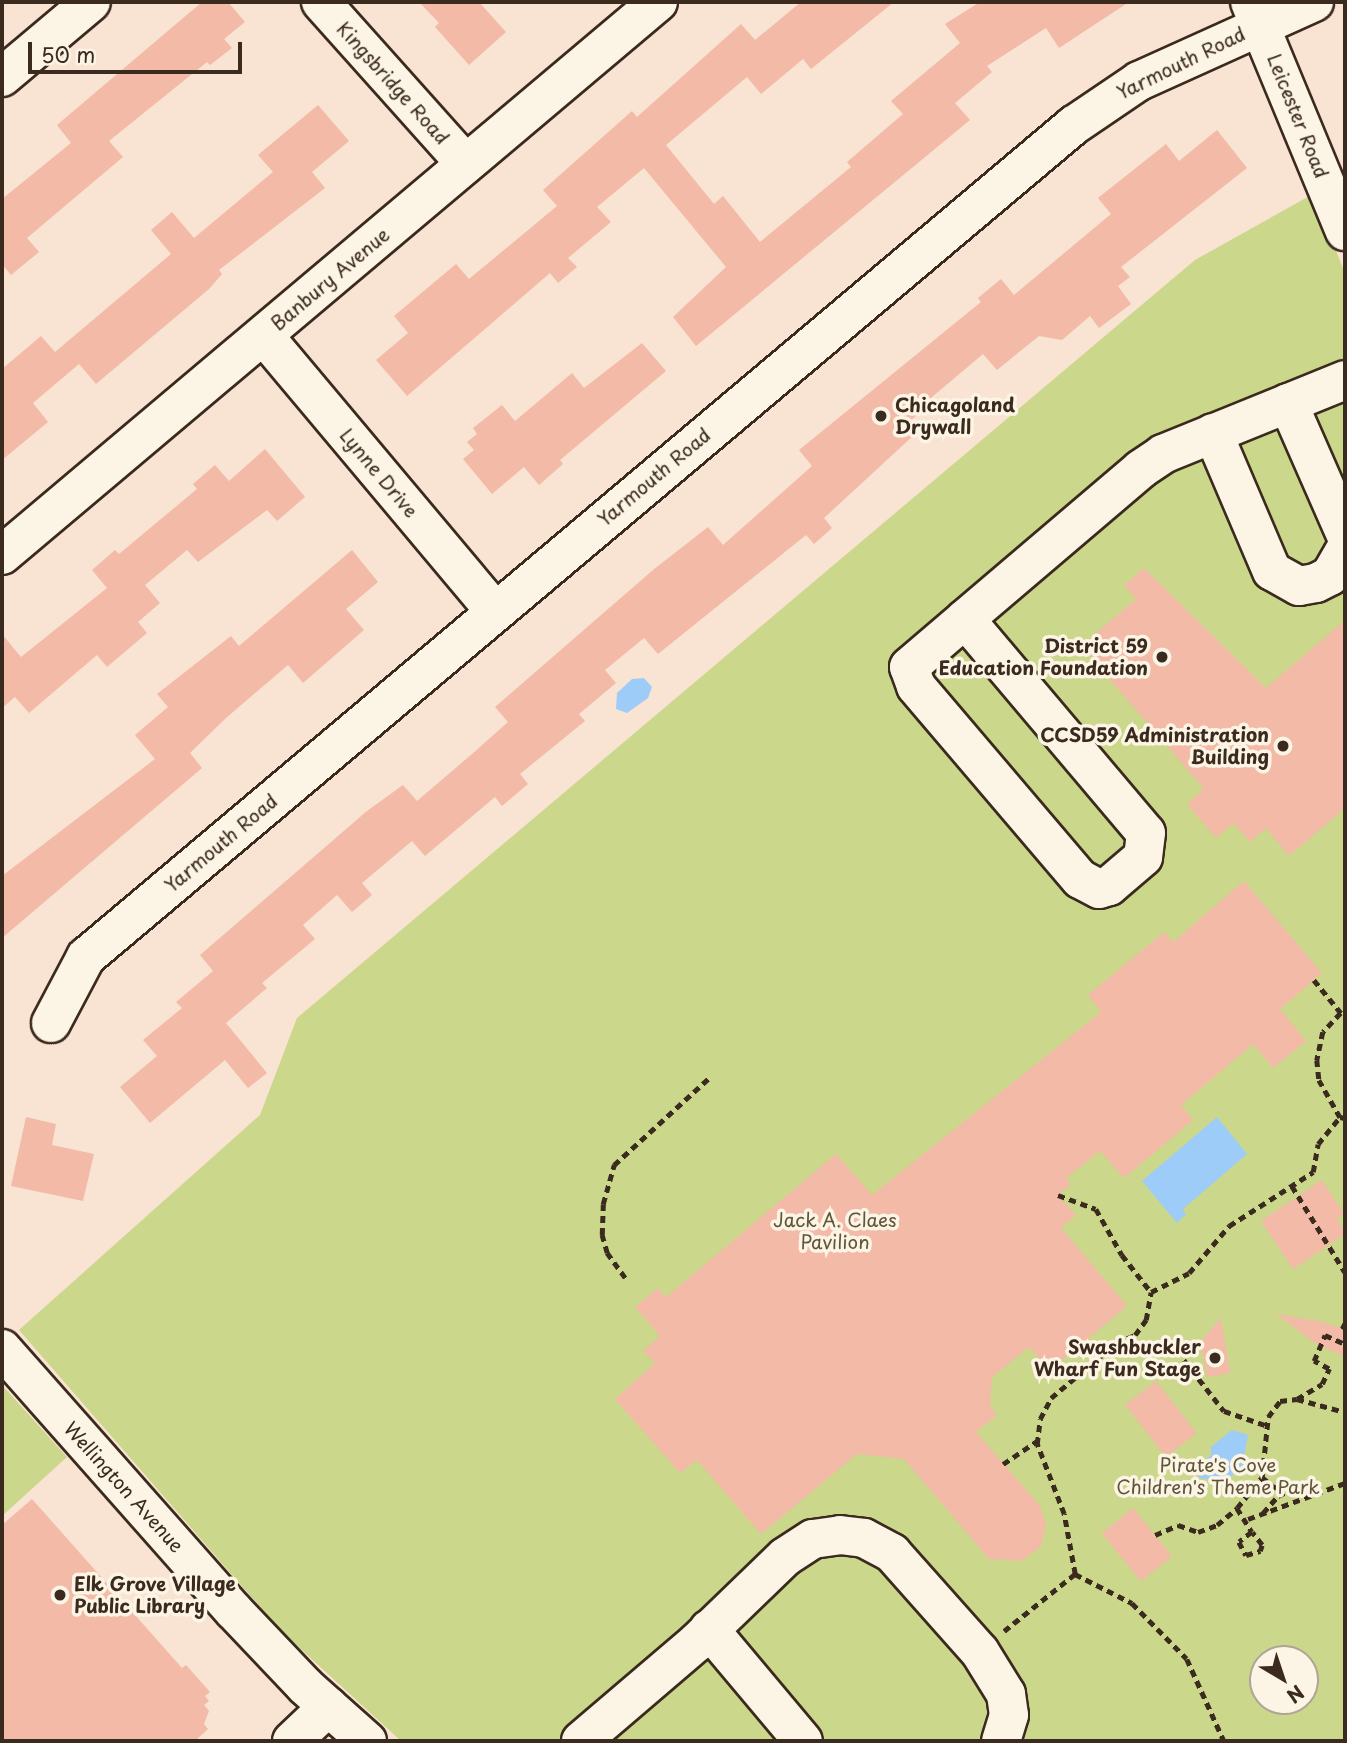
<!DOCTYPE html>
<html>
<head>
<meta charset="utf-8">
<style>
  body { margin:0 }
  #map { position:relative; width:1347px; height:1743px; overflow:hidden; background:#f9e3d2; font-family:"Playpen Sans",sans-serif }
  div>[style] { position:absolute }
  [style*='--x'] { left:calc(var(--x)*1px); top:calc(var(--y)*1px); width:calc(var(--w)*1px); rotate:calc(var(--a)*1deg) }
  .green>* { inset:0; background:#cbd78a }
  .water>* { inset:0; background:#9eccf9 }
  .building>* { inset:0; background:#f2baa7; transform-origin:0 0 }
  .path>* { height:4.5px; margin-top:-2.25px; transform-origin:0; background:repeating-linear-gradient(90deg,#3b2a1e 0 7px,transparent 0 12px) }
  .roads { filter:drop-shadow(2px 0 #3b2a1e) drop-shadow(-2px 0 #3b2a1e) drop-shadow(0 2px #3b2a1e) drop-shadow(0 -2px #3b2a1e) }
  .minor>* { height:38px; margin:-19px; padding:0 19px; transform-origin:19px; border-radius:19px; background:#fcf5e5 }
  .dots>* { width:19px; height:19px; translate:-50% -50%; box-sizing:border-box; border:4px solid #fcf5e5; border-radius:50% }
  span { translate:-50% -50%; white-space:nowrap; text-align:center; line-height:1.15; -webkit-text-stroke:7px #fcf5e5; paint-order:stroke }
  .street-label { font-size:19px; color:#3b2a1e }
  .poi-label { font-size:19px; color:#3b2a1e; font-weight:700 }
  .left { translate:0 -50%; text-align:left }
  .right { translate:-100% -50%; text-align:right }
  .park-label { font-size:19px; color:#5f5539 }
  .frame { position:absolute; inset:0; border:4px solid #3b2a1e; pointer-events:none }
  .north { position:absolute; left:1249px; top:1645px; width:70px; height:70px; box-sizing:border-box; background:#fcf5e5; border:2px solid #afa495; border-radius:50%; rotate:141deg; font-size:19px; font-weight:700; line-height:28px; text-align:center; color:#3b2a1e }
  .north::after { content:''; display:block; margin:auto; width:24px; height:32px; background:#3b2a1e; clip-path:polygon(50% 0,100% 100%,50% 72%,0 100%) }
  .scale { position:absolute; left:28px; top:42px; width:214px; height:32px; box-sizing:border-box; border:4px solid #3b2a1e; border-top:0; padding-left:9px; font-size:21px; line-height:24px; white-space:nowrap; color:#3b2a1e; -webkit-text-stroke:5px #fcf5e5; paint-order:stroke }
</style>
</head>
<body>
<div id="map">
  <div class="green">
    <div style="clip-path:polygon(evenodd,1313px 194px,1345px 273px,1345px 1741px,401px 1741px,280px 1630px,19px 1330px,260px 1115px,297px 1018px,1195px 260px,1313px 194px,1263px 1659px,1305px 1659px,1305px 1701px,1263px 1701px,1263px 1659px)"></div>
    <div style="clip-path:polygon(2px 1385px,67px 1457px,2px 1516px)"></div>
  </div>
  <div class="water">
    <div style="clip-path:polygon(644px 678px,652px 687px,648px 698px,627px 713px,616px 709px,617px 693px,632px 679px)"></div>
    <div style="clip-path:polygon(1217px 1117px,1247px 1154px,1183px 1209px,1186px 1214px,1177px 1223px,1142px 1181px)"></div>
    <div style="clip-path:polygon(1232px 1430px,1248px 1435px,1242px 1468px,1224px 1481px,1199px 1478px,1197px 1467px,1211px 1455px,1211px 1447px)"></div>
  </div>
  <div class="building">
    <div style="clip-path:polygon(202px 2px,228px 2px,245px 22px,224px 39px,232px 48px,210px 65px,207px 62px,109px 141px,123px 157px,27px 238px,39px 252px,11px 275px,2px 264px,2px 199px,71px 143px,57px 125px)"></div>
    <div style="clip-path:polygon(419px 2px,479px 2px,506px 32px,469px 65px,435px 27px,439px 23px)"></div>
    <div style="clip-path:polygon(801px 2px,894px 2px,811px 69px,803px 59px,761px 94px,747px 77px,666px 145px,714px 204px,723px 196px,760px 242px,851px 167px,847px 162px,903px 114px,891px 101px,960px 43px,945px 24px,980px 2px,1129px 2px,1059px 48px,1046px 28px,987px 66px,992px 72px,955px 103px,970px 120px,696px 346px,673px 317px,726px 267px,644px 168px,597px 207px,611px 222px,568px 258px,577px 267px,558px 283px,550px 273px,407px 396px,376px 360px,408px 333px,394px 316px,456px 264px,469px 279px,557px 206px,543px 190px,632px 111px,637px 117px,741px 24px,755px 40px)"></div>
    <div style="clip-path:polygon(318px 105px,349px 141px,312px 172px,325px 188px,219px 270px,222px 274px,209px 289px,96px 384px,79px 364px,33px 403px,48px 422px,2px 460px,2px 369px,41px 336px,55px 352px,171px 254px,151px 230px,172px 212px,194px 238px,273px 172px,258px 155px)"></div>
    <div style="clip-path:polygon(1217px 130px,1247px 168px,1121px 267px,1130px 277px,1118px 286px,1131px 304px,1099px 328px,1090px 316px,1062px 340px,1039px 336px,997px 370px,983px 354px,919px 408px,922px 411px,905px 425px,914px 435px,824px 518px,832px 528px,814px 544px,806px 535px,658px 654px,644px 638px,605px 670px,616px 683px,579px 714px,585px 721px,520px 774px,528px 784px,502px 806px,495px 797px,425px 856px,412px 841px,362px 883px,372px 895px,352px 912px,337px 895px,303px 925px,315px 939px,262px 983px,267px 988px,226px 1023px,267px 1073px,248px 1088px,225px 1060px,150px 1123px,120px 1087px,157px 1056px,143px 1040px,182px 1008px,176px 1002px,213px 971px,200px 955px,367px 811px,403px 785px,417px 801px,472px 754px,508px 722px,495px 707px,653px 570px,708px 527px,723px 545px,812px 466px,799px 450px,981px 302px,978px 298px,1001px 279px,1014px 295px,1111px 214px,1098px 198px,1166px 144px,1179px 161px)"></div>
    <div style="clip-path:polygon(642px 343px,666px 371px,560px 460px,563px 464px,539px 485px,524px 467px,492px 494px,463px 459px,474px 450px,467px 442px,477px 434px,473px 428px,502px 405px,515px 421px,572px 373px,584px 388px)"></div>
    <div style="clip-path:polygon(265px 449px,305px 497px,277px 521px,267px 510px,198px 562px,187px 550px,145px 585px,160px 603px,138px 622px,147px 633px,107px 667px,97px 655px,29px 713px,15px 697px,2px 708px,2px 634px,21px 657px,107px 588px,92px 570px,115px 550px,119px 554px,197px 489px,193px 484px,215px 465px,229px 481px)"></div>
    <div style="clip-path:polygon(352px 550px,378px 582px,346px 609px,364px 630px,303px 683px,288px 665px,226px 718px,190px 753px,202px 768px,2px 938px,2px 876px,155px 759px,135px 735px,168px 707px,157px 694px,231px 636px,239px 646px)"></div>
    <div style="clip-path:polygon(1144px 568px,1266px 688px,1345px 620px,1345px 808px,1289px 856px,1266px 828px,1250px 842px,1233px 823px,1216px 838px,1187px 804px,1204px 789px,1081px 646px,1136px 599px,1124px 585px)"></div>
    <div style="clip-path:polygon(1244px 881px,1322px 973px,1280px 1009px,1306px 1041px,1273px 1068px,1253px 1044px,1181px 1105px,1193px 1120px,1124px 1178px,1100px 1151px,1066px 1178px,1071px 1184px,1058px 1195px,1076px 1215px,1061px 1228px,1127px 1306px,1050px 1370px,1029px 1347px,992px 1377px,990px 1406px,997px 1415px,976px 1432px,1040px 1506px,1046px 1524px,1041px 1546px,1022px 1561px,989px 1559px,904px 1459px,857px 1454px,761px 1534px,697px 1460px,680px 1473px,615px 1399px,655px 1363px,643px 1351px,660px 1336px,635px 1307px,658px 1288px,666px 1297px,836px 1154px,872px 1195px,1101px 1012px,1088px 995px,1164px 932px,1173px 942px)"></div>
    <div style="clip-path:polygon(26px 1117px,56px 1124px,52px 1145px,94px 1154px,83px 1201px,11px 1186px)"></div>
    <div style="clip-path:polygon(1322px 1180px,1344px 1214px,1337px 1218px,1345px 1234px,1293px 1269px,1261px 1221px)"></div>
    <div style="clip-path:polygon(1276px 1314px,1324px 1322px,1345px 1330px,1345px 1357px,1315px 1343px)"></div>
    <div style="clip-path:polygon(1221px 1318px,1230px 1373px,1207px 1377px,1200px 1342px)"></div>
    <div style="left:1156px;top:1381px;width:66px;height:39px;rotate:52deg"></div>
    <div style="clip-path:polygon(32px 1499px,182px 1668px,186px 1665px,210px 1692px,205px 1696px,209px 1701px,204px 1705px,209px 1711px,204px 1724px,208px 1729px,195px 1741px,2px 1741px,2px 1525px)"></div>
    <div style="left:1133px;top:1508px;width:62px;height:40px;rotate:51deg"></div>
  </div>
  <div class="path">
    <div style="--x:1314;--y:980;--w:43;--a:50.7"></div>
    <div style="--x:1341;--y:1013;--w:26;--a:133"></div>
    <div style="--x:1323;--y:1032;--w:29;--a:102"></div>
    <div style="--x:1317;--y:1060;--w:20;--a:84"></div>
    <div style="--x:1319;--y:1080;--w:43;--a:60.4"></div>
    <div style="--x:1292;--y:1186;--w:101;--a:58.4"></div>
    <div style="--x:1058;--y:1195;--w:40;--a:20.2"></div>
    <div style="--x:1096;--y:1209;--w:53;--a:60.5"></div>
    <div style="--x:1122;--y:1255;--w:47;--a:51.9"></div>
    <div style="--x:625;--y:1278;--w:31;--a:-126"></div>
    <div style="--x:607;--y:1253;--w:19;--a:-106"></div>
    <div style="--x:602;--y:1235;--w:31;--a:-88"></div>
    <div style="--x:603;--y:1204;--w:41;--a:-74.2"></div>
    <div style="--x:614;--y:1165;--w:130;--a:-42.5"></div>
    <div style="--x:1342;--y:1329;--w:7;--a:-63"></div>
    <div style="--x:1184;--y:1360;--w:65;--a:51.9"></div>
    <div style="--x:1224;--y:1411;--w:46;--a:18.8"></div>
    <div style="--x:1297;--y:1399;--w:29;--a:-31"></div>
    <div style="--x:1322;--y:1384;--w:17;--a:-65"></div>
    <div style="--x:1329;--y:1369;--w:17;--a:-152"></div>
    <div style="--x:1314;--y:1361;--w:28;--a:-67"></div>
    <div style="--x:1325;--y:1335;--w:22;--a:24"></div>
    <div style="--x:1003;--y:1464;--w:41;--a:-34.1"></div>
    <div style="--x:1262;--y:1477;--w:16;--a:40"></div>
    <div style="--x:1274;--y:1487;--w:17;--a:7"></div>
    <div style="--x:1237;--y:1508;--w:28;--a:58"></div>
    <div style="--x:1252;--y:1532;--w:16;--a:142"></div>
    <div style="--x:1239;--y:1542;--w:15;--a:62"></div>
    <div style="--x:1246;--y:1555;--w:15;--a:-16"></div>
    <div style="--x:1260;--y:1551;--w:6;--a:-72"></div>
    <div style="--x:1262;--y:1545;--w:16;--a:-128"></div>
    <div style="--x:1263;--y:1513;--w:23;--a:-49"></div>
    <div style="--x:1278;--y:1496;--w:16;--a:-27"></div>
    <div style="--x:1248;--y:1519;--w:103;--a:-20.4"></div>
    <div style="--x:1155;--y:1535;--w:25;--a:-23"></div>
    <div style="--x:1178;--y:1525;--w:21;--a:19"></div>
    <div style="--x:1198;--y:1532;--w:20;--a:-20"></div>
    <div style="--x:1217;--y:1525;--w:26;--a:-40"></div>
    <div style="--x:1237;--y:1508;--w:40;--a:-51"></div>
    <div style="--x:1262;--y:1477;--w:60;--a:-84.3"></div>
    <div style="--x:1268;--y:1417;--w:20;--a:-53"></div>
    <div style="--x:1280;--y:1401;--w:17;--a:-7"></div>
    <div style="--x:1297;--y:1399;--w:50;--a:15.2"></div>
    <div style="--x:1075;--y:1574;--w:64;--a:27"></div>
    <div style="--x:1132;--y:1603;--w:78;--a:45.5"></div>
    <div style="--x:1187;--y:1659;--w:90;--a:65.7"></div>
    <div style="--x:1004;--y:1631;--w:91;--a:-38.8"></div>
    <div style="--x:1075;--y:1574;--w:61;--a:-100.4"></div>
    <div style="--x:1064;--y:1514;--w:75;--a:-111.1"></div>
    <div style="--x:1037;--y:1444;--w:25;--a:-83"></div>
    <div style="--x:1040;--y:1419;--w:24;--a:-62"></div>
    <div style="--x:1051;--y:1398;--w:85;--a:-40.2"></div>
    <div style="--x:1116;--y:1343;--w:21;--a:-23"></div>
    <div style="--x:1135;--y:1335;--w:19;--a:-54"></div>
    <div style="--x:1146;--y:1320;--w:28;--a:-80"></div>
    <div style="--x:1151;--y:1292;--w:42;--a:-26.6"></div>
    <div style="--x:1189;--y:1273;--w:62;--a:-49.6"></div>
    <div style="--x:1229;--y:1226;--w:100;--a:-32.7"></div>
    <div style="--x:1313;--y:1172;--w:28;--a:-80"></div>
    <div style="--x:1318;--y:1144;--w:35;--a:-51"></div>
    <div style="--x:1340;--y:1117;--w:5;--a:11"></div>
  </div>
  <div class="roads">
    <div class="minor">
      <div style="--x:321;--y:2;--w:217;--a:48.2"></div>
      <div style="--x:1250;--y:2;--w:248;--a:67.5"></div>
      <div style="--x:2;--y:77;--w:116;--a:-40.1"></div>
      <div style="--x:264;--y:336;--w:358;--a:50"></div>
      <div style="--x:1288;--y:403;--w:142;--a:66.3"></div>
      <div style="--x:1213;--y:433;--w:150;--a:66.9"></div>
      <div style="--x:1272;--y:571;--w:31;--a:29"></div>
      <div style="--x:1299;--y:586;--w:17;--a:-10"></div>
      <div style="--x:1316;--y:583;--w:16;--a:-27"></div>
      <div style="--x:1330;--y:576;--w:30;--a:-60"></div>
      <div style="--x:2;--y:555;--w:858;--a:-40.13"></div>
      <div style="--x:965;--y:619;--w:280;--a:49.8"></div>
      <div style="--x:1146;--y:833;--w:24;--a:97"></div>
      <div style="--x:1143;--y:857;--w:45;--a:139.5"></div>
      <div style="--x:1109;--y:886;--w:10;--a:163"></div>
      <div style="--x:1099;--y:889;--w:21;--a:-152"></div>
      <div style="--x:1080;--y:879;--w:253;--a:-130.4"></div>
      <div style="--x:916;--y:686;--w:20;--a:-110"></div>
      <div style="--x:909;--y:667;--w:74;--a:-40.6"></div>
      <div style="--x:965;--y:619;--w:231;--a:-40.4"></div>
      <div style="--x:1141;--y:469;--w:27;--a:-34"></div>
      <div style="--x:1163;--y:454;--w:196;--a:-22.1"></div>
      <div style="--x:51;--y:1023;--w:75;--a:-62.1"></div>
      <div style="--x:86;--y:957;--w:1292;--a:-40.1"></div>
      <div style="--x:1074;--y:125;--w:78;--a:-34.1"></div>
      <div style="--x:1139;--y:81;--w:192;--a:-24.3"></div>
      <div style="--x:2;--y:1349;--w:349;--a:48.5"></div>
      <div style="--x:233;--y:1610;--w:105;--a:46.5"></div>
      <div style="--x:305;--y:1686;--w:83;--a:41.6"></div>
      <div style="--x:709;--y:1629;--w:146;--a:50"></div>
      <div style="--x:292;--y:1741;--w:50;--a:-43.4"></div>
      <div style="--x:581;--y:1741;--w:153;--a:-40.5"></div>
      <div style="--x:697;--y:1642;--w:122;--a:-44"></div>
      <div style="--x:785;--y:1557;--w:33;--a:-33"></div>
      <div style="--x:813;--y:1539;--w:27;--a:-8"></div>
      <div style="--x:840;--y:1535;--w:24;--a:7"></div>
      <div style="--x:864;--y:1538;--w:32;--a:28"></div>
      <div style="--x:892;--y:1553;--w:132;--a:48.4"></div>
      <div style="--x:980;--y:1652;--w:49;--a:58.2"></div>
      <div style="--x:1006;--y:1694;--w:21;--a:82"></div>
      <div style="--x:1009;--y:1715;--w:27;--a:107"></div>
    </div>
  </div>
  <div class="dots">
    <div style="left:881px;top:416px;background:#3b2a1e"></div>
    <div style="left:1162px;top:657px;background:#3b2a1e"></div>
    <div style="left:1283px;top:746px;background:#3b2a1e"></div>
    <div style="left:1215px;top:1358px;background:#3b2a1e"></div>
    <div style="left:60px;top:1595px;background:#3b2a1e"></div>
  </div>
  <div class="street-label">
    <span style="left:1181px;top:63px;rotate:-26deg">Yarmouth Road</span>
    <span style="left:393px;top:83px;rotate:48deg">Kingsbridge Road</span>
    <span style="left:1298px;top:116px;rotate:68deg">Leicester Road</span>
    <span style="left:330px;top:279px;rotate:-40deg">Banbury Avenue</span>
    <span style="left:379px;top:473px;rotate:50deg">Lynne Drive</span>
    <span style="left:654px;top:477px;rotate:-40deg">Yarmouth Road</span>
    <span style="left:221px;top:843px;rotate:-40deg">Yarmouth Road</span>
    <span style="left:124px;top:1487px;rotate:48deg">Wellington Avenue</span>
  </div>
  <div class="poi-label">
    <span class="left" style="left:895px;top:416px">Chicagoland<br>Drywall</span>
    <span class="right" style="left:1148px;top:657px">District 59<br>Education Foundation</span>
    <span class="right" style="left:1269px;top:746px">CCSD59 Administration<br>Building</span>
    <span class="right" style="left:1201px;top:1358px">Swashbuckler<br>Wharf Fun Stage</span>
    <span class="left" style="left:74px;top:1595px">Elk Grove Village<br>Public Library</span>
  </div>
  <div class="park-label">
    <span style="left:835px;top:1231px">Jack A. Claes<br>Pavilion</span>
    <span style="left:1218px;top:1476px">Pirate's Cove<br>Children's Theme Park</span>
  </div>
  <div class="frame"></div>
  <div class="north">N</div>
  <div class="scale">50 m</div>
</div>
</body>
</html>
